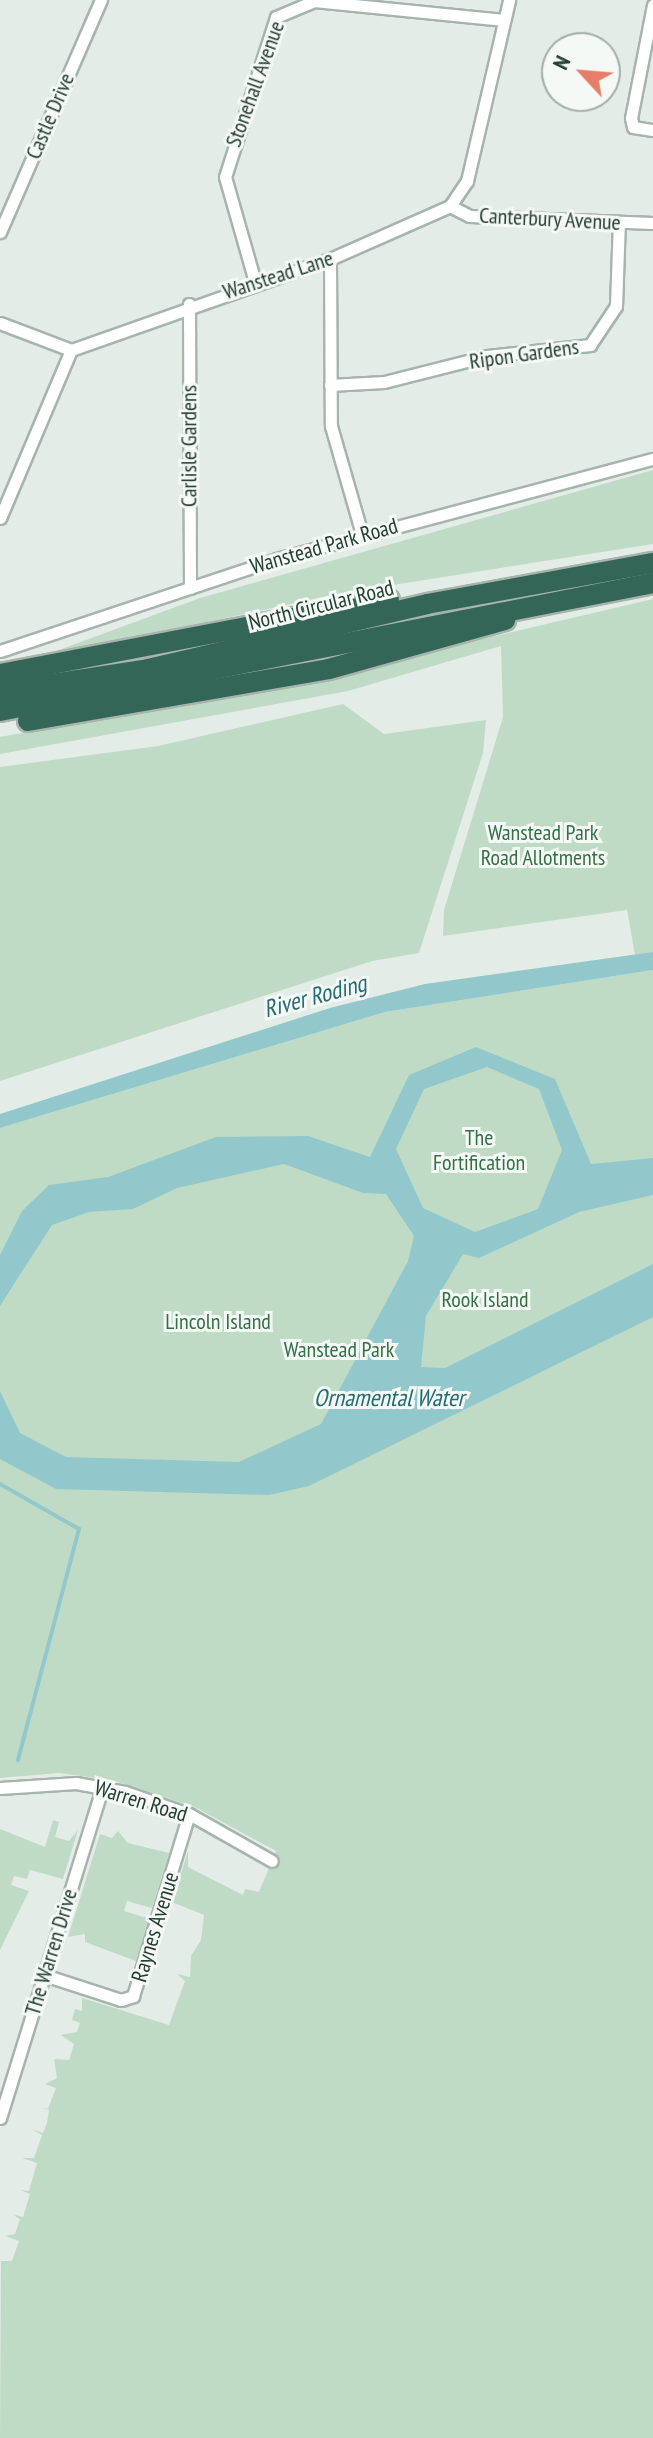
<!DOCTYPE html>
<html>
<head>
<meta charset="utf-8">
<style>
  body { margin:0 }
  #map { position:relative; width:653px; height:2438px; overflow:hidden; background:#e4ece8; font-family:"PT Sans Narrow",sans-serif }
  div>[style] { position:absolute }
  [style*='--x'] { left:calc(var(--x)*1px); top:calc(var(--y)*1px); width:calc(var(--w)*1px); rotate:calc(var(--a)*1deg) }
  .green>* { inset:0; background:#bfdbc5 }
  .water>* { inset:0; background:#92c8cc }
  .stream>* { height:4px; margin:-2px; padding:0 2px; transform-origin:2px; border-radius:2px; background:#92c8cc }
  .roads { filter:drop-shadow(2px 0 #a7b4ae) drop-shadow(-2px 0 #a7b4ae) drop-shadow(0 2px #a7b4ae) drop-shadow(0 -2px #a7b4ae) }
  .street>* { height:11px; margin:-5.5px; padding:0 5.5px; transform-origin:5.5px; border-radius:5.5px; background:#fff }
  .highway>* { height:20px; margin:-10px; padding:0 10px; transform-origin:10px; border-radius:10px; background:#346658 }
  span { translate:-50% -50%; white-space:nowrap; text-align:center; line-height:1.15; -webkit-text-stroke:6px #f5f9f6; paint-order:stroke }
  .street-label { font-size:22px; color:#253d34 }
  .park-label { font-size:22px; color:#337046 }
  .water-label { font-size:24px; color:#246c73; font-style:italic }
  .north { position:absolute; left:541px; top:32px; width:80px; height:80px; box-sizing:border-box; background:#f5f9f6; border:2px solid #a2aea8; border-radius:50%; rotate:296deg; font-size:22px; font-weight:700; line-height:32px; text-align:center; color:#253d34 }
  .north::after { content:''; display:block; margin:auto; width:28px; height:36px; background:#e67e69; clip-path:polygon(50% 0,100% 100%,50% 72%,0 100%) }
</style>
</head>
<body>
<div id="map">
  <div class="green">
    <div style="clip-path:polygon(653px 470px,653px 544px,336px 594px,29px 661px,200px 598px)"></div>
    <div style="clip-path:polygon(653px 599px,653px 952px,635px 955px,627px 910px,443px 936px,444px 910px,503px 717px,501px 646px,348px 691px,0 754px,0 737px,283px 686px)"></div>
    <div style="clip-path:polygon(343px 704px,384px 734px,486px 720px,483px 753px,419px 953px,372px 961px,0 1081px,0 767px,158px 746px)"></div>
    <div style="clip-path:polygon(653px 970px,653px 2438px,0 2438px,1px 2261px,12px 2261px,19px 2241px,5px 2236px,15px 2234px,20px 2219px,12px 2214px,23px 2217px,30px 2194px,20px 2190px,29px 2191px,37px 2163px,22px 2158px,34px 2158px,42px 2135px,31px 2129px,43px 2133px,47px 2123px,49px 2110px,38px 2107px,48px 2109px,56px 2088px,45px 2084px,57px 2078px,54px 2059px,69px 2060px,74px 2044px,61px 2035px,77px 2032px,80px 2023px,72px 2020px,75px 2009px,82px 2011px,82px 1998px,169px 2025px,185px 1981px,177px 1974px,190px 1977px,191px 1956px,201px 1940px,204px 1915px,172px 1902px,188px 1851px,188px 1867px,243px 1895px,245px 1889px,259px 1892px,276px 1851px,195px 1807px,112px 1780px,59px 1773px,0 1778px,0 1128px,385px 1012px)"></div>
    <div style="clip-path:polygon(53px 1820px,59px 1822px,55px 1837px,69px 1841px,78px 1830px,63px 1879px,30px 1870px,27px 1879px,14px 1876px,11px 1885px,29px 1891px,0 1950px,0 1829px,45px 1847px)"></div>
    <div style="clip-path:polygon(118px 1831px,128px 1843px,169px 1853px,152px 1908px,127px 1901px,124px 1911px,150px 1919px,136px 1961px,85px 1942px,85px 1934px,68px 1937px,100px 1834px,112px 1838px)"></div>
  </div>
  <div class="water">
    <div style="clip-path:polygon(653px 952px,653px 970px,385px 1012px,0 1128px,0 1114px,330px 1008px,425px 984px)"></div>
    <div style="clip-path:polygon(evenodd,476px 1047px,555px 1079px,591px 1164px,653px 1158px,653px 1195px,579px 1212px,479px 1258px,463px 1254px,426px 1316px,421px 1367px,445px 1368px,653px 1264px,653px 1317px,309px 1486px,269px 1495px,56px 1489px,0 1459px,0 1391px,20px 1433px,66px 1457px,239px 1462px,321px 1424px,408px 1261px,414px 1236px,386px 1194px,363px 1193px,284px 1164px,177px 1188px,133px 1209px,89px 1212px,52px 1225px,0 1306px,0 1255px,22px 1211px,49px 1185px,108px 1177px,216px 1137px,308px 1136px,370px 1157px,409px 1075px,476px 1047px,487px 1067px,539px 1089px,562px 1150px,538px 1209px,475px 1232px,423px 1208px,396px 1149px,424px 1089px,487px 1067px)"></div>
  </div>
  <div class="stream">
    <div style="--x:0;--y:1484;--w:91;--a:29.7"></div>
    <div style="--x:79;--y:1529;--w:239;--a:104.8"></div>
  </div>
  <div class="roads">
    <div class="street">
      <div style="--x:653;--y:5;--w:115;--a:101"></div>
      <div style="--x:631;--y:118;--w:9;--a:77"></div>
      <div style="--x:633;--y:127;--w:20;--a:9"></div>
      <div style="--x:450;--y:206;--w:22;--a:27"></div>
      <div style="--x:470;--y:216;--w:183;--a:2.2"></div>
      <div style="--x:0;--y:232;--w:253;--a:-66.5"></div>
      <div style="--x:330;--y:259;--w:167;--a:89.7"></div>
      <div style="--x:331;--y:426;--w:112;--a:74"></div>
      <div style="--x:255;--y:282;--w:109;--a:-105.9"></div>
      <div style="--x:225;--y:177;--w:168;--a:-72.3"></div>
      <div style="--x:276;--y:17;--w:41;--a:-22.8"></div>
      <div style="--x:314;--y:1;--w:191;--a:5.7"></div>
      <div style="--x:189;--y:304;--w:284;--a:89.8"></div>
      <div style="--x:0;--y:323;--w:76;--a:20.8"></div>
      <div style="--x:330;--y:385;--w:54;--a:-3.2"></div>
      <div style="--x:384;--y:382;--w:106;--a:-14.2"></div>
      <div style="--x:487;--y:356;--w:104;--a:-6.1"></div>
      <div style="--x:590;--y:345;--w:47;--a:-56.3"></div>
      <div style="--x:616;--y:306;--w:84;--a:-88"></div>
      <div style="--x:0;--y:518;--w:182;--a:-67.1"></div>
      <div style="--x:71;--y:350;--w:275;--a:-19.4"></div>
      <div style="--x:330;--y:259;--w:131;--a:-23.8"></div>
      <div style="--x:450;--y:206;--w:30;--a:-56"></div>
      <div style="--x:467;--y:181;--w:186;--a:-76.9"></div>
      <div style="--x:0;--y:651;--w:291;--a:-18.4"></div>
      <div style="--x:276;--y:559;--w:390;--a:-14.9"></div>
      <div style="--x:0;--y:1788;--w:76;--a:-3.8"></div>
      <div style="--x:76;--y:1783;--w:50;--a:10.4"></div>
      <div style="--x:125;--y:1792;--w:68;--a:19"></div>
      <div style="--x:189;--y:1814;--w:95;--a:29.5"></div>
      <div style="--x:44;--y:1975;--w:81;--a:18"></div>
      <div style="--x:121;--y:2000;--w:13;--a:-18"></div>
      <div style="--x:133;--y:1996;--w:190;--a:-72.9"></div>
      <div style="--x:0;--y:2118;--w:348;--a:-72.8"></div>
    </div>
    <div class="highway">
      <div style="--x:0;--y:674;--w:396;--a:-10.8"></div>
      <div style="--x:0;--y:692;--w:150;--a:-8.8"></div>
      <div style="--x:148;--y:669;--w:286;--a:-13.1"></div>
      <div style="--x:427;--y:604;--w:230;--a:-10.3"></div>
      <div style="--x:0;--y:711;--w:665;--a:-11.09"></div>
      <div style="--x:28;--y:721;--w:305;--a:-9.8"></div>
      <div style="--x:329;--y:669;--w:183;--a:-15.6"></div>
    </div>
  </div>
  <div class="street-label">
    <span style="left:255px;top:84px;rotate:-70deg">Stonehall Avenue</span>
    <span style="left:50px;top:116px;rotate:-67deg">Castle Drive</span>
    <span style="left:550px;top:219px;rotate:3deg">Canterbury Avenue</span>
    <span style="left:278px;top:275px;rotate:-18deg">Wanstead Lane</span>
    <span style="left:524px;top:354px;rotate:-8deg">Ripon Gardens</span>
    <span style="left:189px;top:446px;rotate:-90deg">Carlisle Gardens</span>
    <span style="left:324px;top:546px;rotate:-16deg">Wanstead Park Road</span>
    <span style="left:321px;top:605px;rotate:-14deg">North Circular Road</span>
    <span style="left:141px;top:1801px;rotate:17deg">Warren Road</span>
    <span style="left:155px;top:1927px;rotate:-73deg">Raynes Avenue</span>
    <span style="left:51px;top:1952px;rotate:-73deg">The Warren Drive</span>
  </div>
  <div class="park-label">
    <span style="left:543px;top:845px">Wanstead Park<br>Road Allotments</span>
    <span style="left:479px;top:1150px">The<br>Fortification</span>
    <span style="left:485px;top:1300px">Rook Island</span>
    <span style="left:218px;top:1322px">Lincoln Island</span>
    <span style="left:339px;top:1350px">Wanstead Park</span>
  </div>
  <div class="water-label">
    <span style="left:315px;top:996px;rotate:-15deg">River Roding</span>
    <span style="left:389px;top:1398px">Ornamental Water</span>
  </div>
  <div class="north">N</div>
</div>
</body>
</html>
